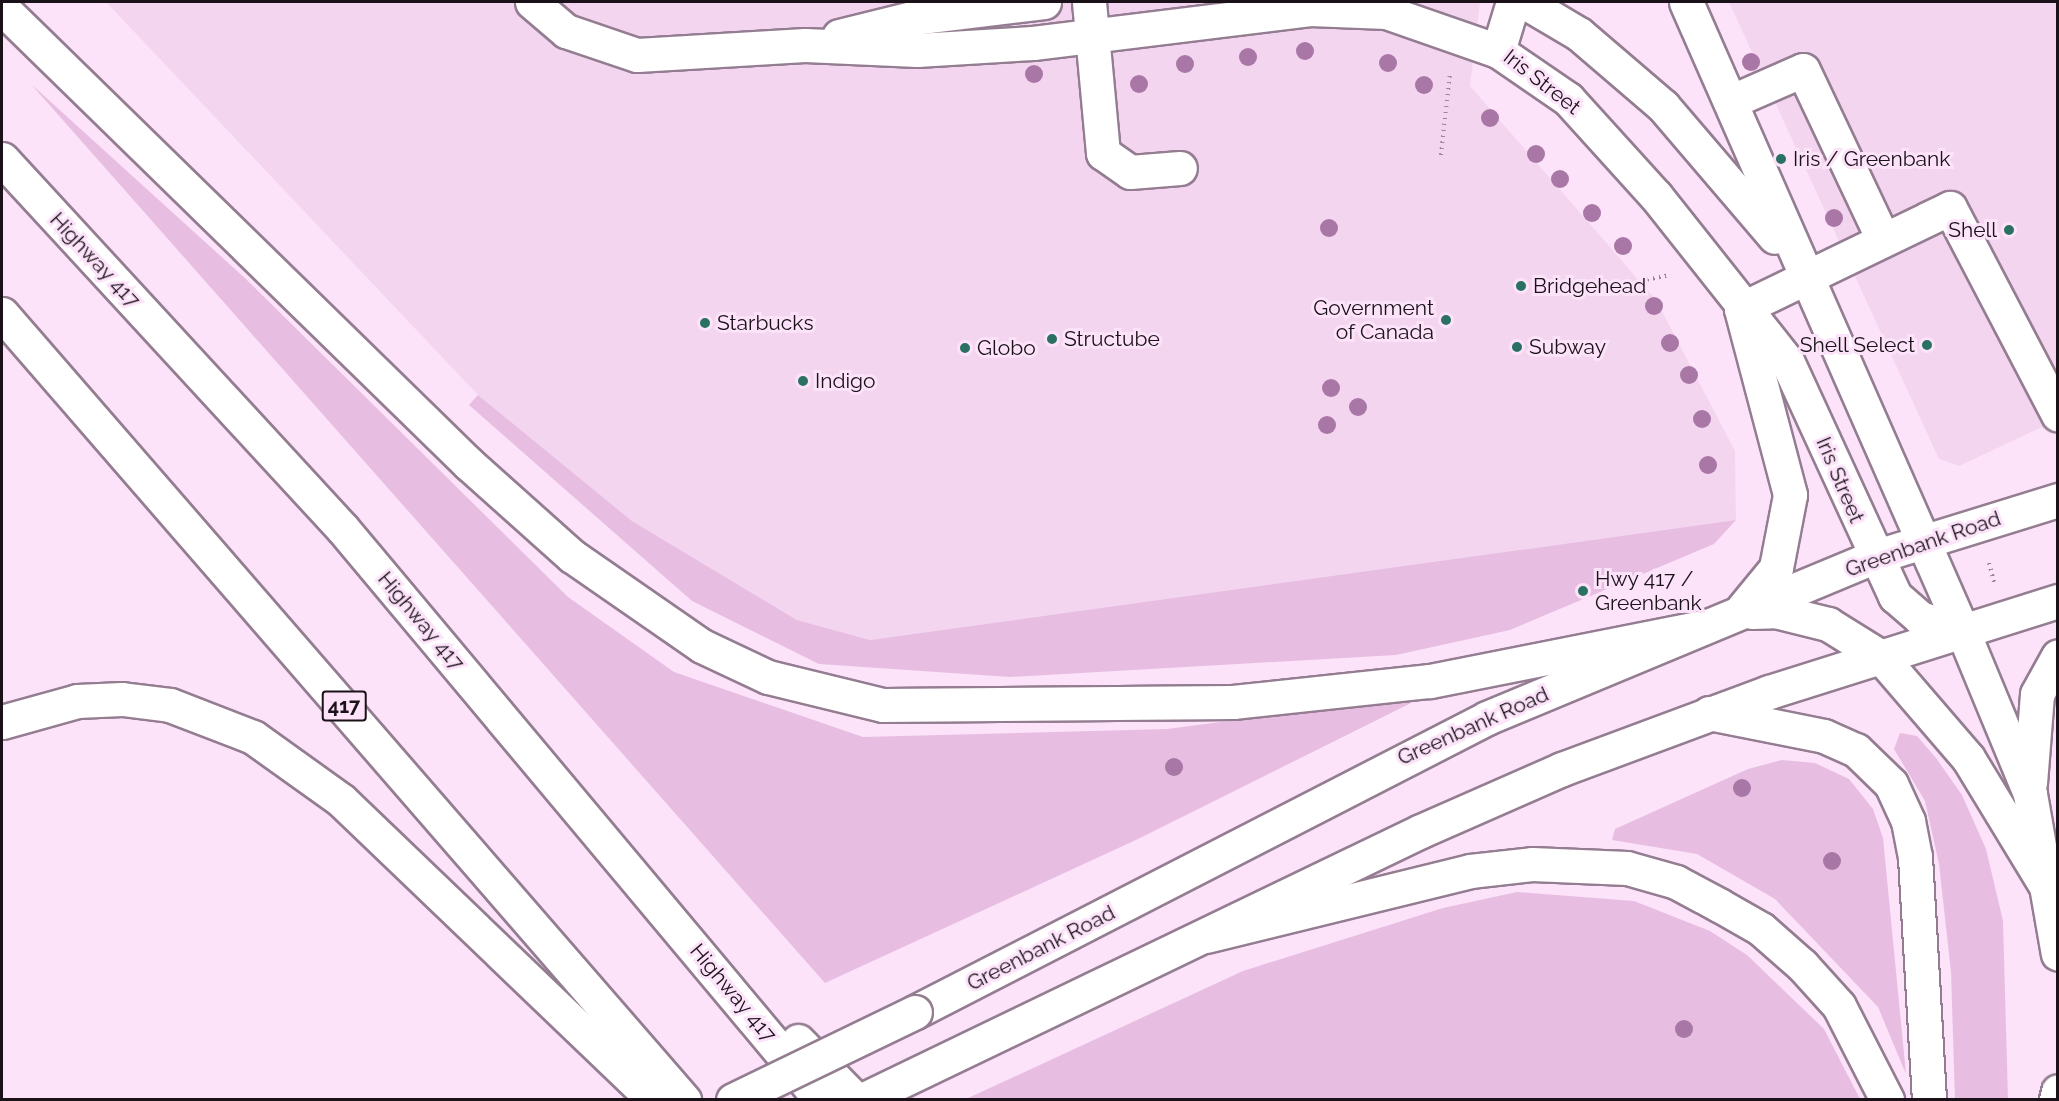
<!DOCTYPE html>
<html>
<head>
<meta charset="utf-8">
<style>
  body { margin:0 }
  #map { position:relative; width:2059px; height:1101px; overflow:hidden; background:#fce3f9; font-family:Raleway,sans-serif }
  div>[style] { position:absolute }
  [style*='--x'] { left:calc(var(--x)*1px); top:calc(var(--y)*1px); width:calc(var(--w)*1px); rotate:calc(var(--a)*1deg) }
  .built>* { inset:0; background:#f4d5f0 }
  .green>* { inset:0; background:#e7bee2 }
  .path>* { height:4px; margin-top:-2px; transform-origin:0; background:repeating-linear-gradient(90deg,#998797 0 1.5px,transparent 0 6px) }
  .roads { filter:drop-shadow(2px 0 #947d91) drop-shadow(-2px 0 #947d91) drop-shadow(0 2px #947d91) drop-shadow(0 -2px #947d91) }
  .minor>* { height:33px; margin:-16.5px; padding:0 16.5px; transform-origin:16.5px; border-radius:16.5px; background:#fff }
  .major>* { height:33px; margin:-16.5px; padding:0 16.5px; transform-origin:16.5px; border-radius:16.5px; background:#fff }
  .highway>* { height:33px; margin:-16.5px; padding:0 16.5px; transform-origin:16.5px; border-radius:16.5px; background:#fff }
  .bridges { filter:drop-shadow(2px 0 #947d91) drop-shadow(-2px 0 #947d91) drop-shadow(0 2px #947d91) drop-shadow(0 -2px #947d91) }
  .major-bridge>* { height:33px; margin:-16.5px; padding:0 16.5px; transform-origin:16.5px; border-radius:16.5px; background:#fff }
  .trees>* { width:18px; height:18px; margin:-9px; border-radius:50%; background:#a877a5 }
  .dots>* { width:16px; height:16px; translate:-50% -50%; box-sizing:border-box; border:3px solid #fce3f9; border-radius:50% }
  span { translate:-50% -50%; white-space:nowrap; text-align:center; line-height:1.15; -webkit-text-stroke:6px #fce3f9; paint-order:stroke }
  .shield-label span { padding:2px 4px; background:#fce3f9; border:2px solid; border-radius:4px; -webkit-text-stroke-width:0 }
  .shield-label { font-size:20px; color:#1a1119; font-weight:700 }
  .street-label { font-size:21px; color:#1a1119 }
  .poi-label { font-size:21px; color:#1a1119 }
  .left { translate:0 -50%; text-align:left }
  .right { translate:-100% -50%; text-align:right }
  .frame { position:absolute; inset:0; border:3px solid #1a1119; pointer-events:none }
</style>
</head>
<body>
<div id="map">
  <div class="built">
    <div style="clip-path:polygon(106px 2px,1480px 2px,1470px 86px,1656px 300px,1735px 451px,1736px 520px,870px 640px,797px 620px,632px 521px,478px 395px)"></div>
    <div style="clip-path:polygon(1729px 2px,2057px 2px,2057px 420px,1959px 466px,1939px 459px)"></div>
  </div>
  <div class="green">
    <div style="clip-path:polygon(31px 84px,247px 280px,568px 597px,674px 672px,863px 737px,1167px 729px,1402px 698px,1411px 703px,1138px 839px,825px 983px)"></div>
    <div style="clip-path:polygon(478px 395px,632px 521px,797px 620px,870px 640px,1736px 520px,1714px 544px,1510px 630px,1396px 655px,1010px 677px,819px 664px,692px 601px,469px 405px)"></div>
    <div style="clip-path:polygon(1900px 733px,1917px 736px,1936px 758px,1962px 795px,1986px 849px,2003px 921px,2008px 1099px,1955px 1099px,1951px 972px,1939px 864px,1925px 801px,1894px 749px)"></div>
    <div style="clip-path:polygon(1782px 760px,1815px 763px,1849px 779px,1873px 809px,1883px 838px,1906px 1074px,1878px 1007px,1775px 899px,1697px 854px,1612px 840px,1615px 829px,1748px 769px)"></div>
    <div style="clip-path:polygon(1517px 892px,1634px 901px,1710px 931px,1747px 955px,1824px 1029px,1860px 1099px,966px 1099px,1243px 971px,1443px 908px)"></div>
  </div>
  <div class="path">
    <div style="--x:1441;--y:155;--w:83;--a:-83.8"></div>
    <div style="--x:1606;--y:288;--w:65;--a:-11.5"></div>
    <div style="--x:1989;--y:563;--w:20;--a:75"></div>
  </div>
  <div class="roads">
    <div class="minor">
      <div style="--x:532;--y:2;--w:45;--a:40.5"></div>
      <div style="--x:566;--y:31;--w:75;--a:18.7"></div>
      <div style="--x:637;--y:55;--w:168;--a:-3.4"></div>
      <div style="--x:805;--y:45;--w:112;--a:2.6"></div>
      <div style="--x:917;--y:50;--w:116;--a:-3.5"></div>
      <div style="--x:1033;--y:43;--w:279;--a:-7"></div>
      <div style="--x:1310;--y:9;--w:76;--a:2.3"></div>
      <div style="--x:1386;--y:12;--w:119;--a:19.2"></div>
      <div style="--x:1498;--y:51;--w:85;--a:34.4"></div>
      <div style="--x:1568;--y:99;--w:131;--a:47.8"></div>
      <div style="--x:1656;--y:196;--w:211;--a:51.6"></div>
      <div style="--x:1787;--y:361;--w:259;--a:65.3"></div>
      <div style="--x:1895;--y:596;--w:33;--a:41"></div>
      <div style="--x:1920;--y:618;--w:45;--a:18"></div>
      <div style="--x:1089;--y:2;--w:152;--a:84.7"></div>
      <div style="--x:1103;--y:153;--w:33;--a:35"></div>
      <div style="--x:1130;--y:172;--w:50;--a:-4.6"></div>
      <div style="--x:1525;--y:2;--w:63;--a:30.7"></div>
      <div style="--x:1579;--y:34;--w:111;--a:40.6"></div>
      <div style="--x:1663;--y:106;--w:172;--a:49.5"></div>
      <div style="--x:1686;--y:2;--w:688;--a:66.27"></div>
      <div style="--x:839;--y:36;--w:75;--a:-13.9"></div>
      <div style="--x:912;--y:18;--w:133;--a:-6.9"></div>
      <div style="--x:1498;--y:51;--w:51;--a:-73"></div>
      <div style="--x:1732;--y:101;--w:77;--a:-23.6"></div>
      <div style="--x:1803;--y:70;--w:187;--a:64.7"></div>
      <div style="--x:1741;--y:309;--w:232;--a:-25.8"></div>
      <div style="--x:1950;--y:208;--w:233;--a:62.4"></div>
    </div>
    <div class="major">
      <div style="--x:1741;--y:309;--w:192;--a:75.2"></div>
      <div style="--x:1790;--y:495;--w:74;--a:100.9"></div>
      <div style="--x:1776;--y:568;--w:52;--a:129.5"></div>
      <div style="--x:1752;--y:612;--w:23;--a:-2"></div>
      <div style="--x:1775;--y:611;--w:55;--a:13.8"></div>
      <div style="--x:1828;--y:624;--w:62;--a:31.9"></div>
      <div style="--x:1881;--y:657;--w:133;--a:49.3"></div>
      <div style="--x:1968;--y:758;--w:158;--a:58.7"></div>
      <div style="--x:1963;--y:632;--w:175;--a:67.5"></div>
      <div style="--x:2030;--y:794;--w:162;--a:80.1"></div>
      <div style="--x:2030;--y:783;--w:89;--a:-85.5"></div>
      <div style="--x:2037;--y:694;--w:43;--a:-61.1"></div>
      <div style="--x:915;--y:1012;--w:643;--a:-27.2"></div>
      <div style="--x:1487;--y:718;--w:419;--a:-22.6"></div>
      <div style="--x:1874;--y:557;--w:193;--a:-17.2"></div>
      <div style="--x:862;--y:1100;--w:620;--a:-25.7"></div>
      <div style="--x:1421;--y:831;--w:154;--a:-23.7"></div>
      <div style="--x:1562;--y:769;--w:221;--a:-20.4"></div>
      <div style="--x:1769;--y:692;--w:303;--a:-17.5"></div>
      <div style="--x:2056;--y:1100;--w:9;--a:-77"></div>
    </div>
    <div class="highway">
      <div style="--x:2;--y:8;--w:653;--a:44.32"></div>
      <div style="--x:469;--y:464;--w:138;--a:41.8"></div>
      <div style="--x:572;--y:556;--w:158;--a:34.7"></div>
      <div style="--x:702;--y:646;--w:73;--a:25.2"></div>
      <div style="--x:768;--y:677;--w:118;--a:13.7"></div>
      <div style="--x:883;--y:705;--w:350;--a:-0.5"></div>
      <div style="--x:1233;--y:702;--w:198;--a:-6.1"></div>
      <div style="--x:1430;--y:681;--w:277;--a:-11.2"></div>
      <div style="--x:2;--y:159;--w:503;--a:47.34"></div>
      <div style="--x:343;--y:529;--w:745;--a:50.07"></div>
      <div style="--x:2;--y:314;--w:1041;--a:49.05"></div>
      <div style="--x:1709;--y:713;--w:117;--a:11.3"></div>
      <div style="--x:1824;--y:736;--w:35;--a:24"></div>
      <div style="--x:1856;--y:750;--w:49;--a:44.2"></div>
      <div style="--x:1891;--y:784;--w:41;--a:65.3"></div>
      <div style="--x:1908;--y:821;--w:37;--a:79"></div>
      <div style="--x:1915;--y:857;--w:243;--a:86.7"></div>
      <div style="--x:2;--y:722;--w:78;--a:-15.6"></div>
      <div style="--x:77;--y:701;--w:45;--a:-2.5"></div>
      <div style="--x:122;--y:699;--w:48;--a:7.1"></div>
      <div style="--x:170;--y:705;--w:89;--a:21.1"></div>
      <div style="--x:253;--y:737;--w:108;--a:35.6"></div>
      <div style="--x:341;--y:800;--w:434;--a:43.8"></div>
      <div style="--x:1206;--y:936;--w:272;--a:-13.8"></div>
      <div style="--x:1470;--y:871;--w:62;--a:-6.4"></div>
      <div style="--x:1532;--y:864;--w:95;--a:2.4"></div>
      <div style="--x:1627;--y:868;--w:51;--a:15.9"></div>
      <div style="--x:1676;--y:882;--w:49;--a:28.1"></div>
      <div style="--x:1719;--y:905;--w:48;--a:29.7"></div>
      <div style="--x:1761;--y:929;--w:55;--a:41.3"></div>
      <div style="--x:1802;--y:965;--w:55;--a:47.9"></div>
      <div style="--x:1839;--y:1006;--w:106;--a:62.9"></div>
      <div style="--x:798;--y:1041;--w:83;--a:45.5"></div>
    </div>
  </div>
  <div class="bridges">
    <div class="major-bridge">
      <div style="--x:733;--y:1100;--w:202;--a:-25.8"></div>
    </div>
  </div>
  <div class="trees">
    <div style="left:1305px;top:51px"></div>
    <div style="left:1248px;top:57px"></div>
    <div style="left:1751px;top:62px"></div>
    <div style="left:1388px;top:63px"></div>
    <div style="left:1185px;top:64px"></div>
    <div style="left:1034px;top:74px"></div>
    <div style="left:1139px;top:84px"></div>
    <div style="left:1424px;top:85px"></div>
    <div style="left:1490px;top:118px"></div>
    <div style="left:1536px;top:154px"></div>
    <div style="left:1560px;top:179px"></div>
    <div style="left:1592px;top:213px"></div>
    <div style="left:1834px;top:218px"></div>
    <div style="left:1329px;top:228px"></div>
    <div style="left:1623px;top:246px"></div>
    <div style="left:1654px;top:306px"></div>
    <div style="left:1670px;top:343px"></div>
    <div style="left:1689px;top:375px"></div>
    <div style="left:1331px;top:388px"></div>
    <div style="left:1358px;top:407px"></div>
    <div style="left:1702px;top:419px"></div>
    <div style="left:1327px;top:425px"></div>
    <div style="left:1708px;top:465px"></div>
    <div style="left:1174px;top:767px"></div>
    <div style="left:1742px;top:788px"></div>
    <div style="left:1832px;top:861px"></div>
    <div style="left:1684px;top:1029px"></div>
  </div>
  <div class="dots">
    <div style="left:1781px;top:159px;background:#2a7063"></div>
    <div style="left:2009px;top:230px;background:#2a7063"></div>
    <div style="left:1521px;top:286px;background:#2a7063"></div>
    <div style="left:1446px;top:320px;background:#2a7063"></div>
    <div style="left:705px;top:323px;background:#2a7063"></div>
    <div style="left:1052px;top:339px;background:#2a7063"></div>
    <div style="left:1927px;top:345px;background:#2a7063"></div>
    <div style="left:1517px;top:347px;background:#2a7063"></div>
    <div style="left:965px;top:348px;background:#2a7063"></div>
    <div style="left:803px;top:381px;background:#2a7063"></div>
    <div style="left:1583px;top:591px;background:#2a7063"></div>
  </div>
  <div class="shield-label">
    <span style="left:344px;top:706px">417</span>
  </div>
  <div class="street-label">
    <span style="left:1542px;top:82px;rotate:38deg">Iris Street</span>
    <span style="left:95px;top:260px;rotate:47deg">Highway 417</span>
    <span style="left:1840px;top:480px;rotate:67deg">Iris Street</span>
    <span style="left:1923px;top:544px;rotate:-19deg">Greenbank Road</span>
    <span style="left:421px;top:621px;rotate:50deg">Highway 417</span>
    <span style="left:1473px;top:726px;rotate:-24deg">Greenbank Road</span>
    <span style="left:1041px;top:948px;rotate:-27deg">Greenbank Road</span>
    <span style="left:733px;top:993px;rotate:50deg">Highway 417</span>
  </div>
  <div class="poi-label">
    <span class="left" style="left:1793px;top:159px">Iris / Greenbank</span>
    <span class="right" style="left:1997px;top:230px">Shell</span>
    <span class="left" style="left:1533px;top:286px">Bridgehead</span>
    <span class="right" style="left:1434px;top:320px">Government<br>of Canada</span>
    <span class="left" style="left:717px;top:323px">Starbucks</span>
    <span class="left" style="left:1064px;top:339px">Structube</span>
    <span class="right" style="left:1915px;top:345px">Shell Select</span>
    <span class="left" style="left:1529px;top:347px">Subway</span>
    <span class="left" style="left:977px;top:348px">Globo</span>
    <span class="left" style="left:815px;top:381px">Indigo</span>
    <span class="left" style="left:1595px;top:591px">Hwy 417 /<br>Greenbank</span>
  </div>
  <div class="frame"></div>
</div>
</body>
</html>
